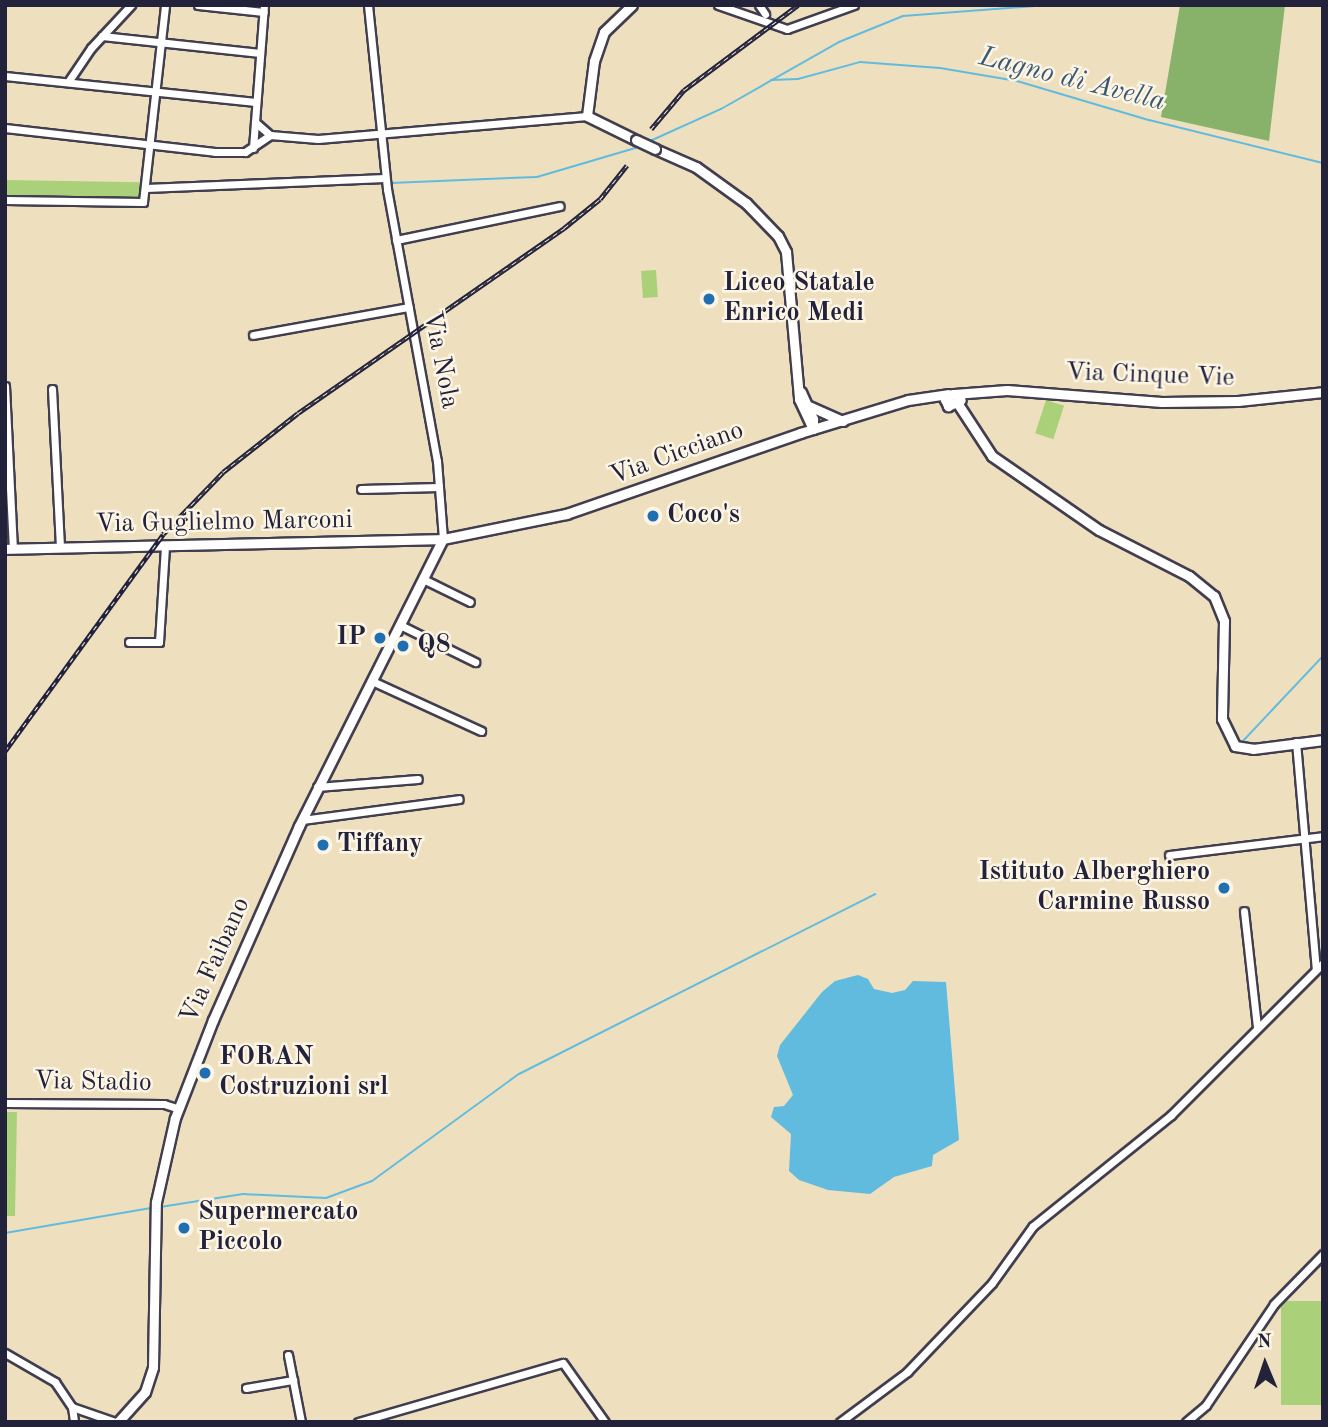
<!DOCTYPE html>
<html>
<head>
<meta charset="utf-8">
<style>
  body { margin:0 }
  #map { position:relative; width:1328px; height:1427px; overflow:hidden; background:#eee0be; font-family:"Old Standard TT",serif }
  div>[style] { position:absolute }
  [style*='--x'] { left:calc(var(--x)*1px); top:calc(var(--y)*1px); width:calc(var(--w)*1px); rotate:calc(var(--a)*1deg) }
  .green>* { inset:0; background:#abd07a; transform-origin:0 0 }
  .forest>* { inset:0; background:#88b26a }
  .water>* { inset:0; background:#61bbdf }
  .stream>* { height:2px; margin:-1px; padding:0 1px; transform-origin:1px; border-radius:1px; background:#61bbdf }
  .roads { filter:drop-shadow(2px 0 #413e4f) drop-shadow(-2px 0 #413e4f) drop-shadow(0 2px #413e4f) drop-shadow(0 -2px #413e4f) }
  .minor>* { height:7px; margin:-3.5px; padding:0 3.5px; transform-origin:3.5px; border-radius:3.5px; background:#fff }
  .tertiary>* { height:9px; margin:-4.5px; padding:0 4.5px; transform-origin:4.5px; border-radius:4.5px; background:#fff }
  .rail>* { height:4.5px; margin-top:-2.25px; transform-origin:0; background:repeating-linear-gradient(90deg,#fcf5e5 0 5px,#22223b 0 10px); box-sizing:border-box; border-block:2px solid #22223b }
  .bridges { filter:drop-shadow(2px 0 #413e4f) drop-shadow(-2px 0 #413e4f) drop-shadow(0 2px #413e4f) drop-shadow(0 -2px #413e4f) }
  .tertiary-bridge>* { height:9px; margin:-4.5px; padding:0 4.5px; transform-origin:4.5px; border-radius:4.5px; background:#fff }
  .dots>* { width:19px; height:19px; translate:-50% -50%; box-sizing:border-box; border:4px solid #fcf5e5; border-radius:50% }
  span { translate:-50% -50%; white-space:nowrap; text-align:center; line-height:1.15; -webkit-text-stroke:5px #fcf5e5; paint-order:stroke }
  .poi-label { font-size:26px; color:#22223b; font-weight:700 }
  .left { translate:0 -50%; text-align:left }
  .right { translate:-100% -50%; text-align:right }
  .street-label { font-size:26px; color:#22223b }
  .water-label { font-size:28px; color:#385874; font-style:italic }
  .frame { position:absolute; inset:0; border:7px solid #22223b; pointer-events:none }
  .north { position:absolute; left:1230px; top:1329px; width:70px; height:70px; -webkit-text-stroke:5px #fcf5e5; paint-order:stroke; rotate:358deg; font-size:19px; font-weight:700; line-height:28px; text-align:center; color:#22223b }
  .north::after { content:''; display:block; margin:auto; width:24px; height:32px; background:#22223b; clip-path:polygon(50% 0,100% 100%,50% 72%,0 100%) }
</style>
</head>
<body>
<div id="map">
  <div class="green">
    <div style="left:5px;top:180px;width:136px;height:17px;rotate:1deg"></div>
    <div style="left:656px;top:270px;width:27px;height:15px;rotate:86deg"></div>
    <div style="left:1046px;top:400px;width:19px;height:35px;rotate:18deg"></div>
    <div style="clip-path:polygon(5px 1112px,17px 1112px,15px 1216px,5px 1216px)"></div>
    <div style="left:1323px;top:1301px;width:104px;height:42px;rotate:90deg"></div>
  </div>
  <div class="forest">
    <div style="clip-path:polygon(1180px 5px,1285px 5px,1269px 141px,1161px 117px)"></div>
  </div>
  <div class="water">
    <div style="clip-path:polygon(858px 975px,868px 979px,874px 989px,892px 993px,905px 990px,913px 981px,946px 982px,959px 1140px,933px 1155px,932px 1166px,894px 1177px,870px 1194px,828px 1190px,799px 1180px,789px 1171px,791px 1134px,771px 1117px,774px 1107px,784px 1106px,793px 1095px,777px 1056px,780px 1045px,822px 992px,835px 981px)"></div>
  </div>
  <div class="stream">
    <div style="--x:771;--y:80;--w:27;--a:-2"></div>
    <div style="--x:798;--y:79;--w:64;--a:-15.3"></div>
    <div style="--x:860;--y:62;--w:80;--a:4.3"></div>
    <div style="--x:940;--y:68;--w:78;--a:9.6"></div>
    <div style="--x:1017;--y:81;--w:138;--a:16.5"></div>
    <div style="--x:1149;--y:120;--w:179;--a:13.9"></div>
    <div style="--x:650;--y:141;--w:78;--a:-24.3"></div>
    <div style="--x:721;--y:109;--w:136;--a:-29.6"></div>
    <div style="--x:839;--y:42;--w:69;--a:-22.1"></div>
    <div style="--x:903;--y:16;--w:146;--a:-4.3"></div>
    <div style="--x:391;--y:183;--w:146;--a:-2.4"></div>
    <div style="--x:537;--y:177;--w:106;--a:-16.4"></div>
    <div style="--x:1242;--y:742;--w:118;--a:-46.7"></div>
    <div style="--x:160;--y:1207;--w:84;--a:-8.9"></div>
    <div style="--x:243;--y:1194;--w:83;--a:2.8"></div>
    <div style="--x:326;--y:1198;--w:49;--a:-20.3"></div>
    <div style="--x:372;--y:1181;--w:182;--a:-36.1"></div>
    <div style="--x:519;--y:1074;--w:399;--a:-26.8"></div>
    <div style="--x:5;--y:1233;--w:148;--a:-9.7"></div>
  </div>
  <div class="roads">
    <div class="minor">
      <div style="--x:198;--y:5;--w:66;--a:6.1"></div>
      <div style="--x:368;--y:5;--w:185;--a:84.1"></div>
      <div style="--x:387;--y:189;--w:277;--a:79.6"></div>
      <div style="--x:437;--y:461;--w:78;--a:85.6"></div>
      <div style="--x:718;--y:5;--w:73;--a:19.2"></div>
      <div style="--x:787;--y:29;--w:71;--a:-19.7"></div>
      <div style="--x:759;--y:5;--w:11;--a:56"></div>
      <div style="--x:102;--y:36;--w:159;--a:6.1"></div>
      <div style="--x:5;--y:76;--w:252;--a:5.9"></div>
      <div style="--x:68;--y:82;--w:41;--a:-55.9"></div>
      <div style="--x:91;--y:48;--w:59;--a:-47.1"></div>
      <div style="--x:255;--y:122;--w:20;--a:41"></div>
      <div style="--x:270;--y:135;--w:48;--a:4.8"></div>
      <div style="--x:318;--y:139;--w:270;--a:-4.9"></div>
      <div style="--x:5;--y:128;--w:211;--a:6.5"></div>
      <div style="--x:215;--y:152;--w:30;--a:0"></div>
      <div style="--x:245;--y:152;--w:30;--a:-34"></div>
      <div style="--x:253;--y:148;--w:143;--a:-85.6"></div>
      <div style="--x:146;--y:188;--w:239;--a:-2.4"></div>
      <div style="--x:5;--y:200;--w:138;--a:0.8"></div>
      <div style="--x:143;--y:202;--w:198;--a:-83.6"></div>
      <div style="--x:396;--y:240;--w:167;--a:-11.7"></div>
      <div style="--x:253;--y:335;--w:158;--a:-10.2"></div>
      <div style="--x:5;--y:386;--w:163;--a:87.2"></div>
      <div style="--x:52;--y:389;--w:158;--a:87.1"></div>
      <div style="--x:361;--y:489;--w:78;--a:-1.5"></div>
      <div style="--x:423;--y:579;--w:52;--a:26.1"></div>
      <div style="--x:400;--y:625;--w:84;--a:26.3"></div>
      <div style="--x:129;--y:642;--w:30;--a:0"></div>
      <div style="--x:159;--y:642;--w:96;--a:-86.4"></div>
      <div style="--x:372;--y:681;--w:120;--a:24.6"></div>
      <div style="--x:1296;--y:742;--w:228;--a:85"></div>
      <div style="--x:317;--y:787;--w:101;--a:-4.5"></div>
      <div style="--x:302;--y:820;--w:158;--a:-7.6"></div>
      <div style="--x:1169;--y:855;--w:155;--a:-7"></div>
      <div style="--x:1244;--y:911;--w:116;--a:83.6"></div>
      <div style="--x:5;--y:1103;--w:159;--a:0.4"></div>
      <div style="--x:164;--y:1104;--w:16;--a:18"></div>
      <div style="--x:5;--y:1353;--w:58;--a:30.1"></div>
      <div style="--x:55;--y:1382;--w:30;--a:56"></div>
      <div style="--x:72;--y:1407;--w:15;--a:82"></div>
      <div style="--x:288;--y:1355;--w:68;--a:79"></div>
      <div style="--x:246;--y:1388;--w:48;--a:-9.7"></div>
      <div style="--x:72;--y:1407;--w:46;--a:19.2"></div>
      <div style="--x:358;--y:1422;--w:213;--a:-16.1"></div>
      <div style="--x:563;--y:1363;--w:72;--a:54.6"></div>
      <div style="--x:840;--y:1422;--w:84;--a:-36.7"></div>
      <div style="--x:907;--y:1372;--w:123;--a:-46.3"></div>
      <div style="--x:992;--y:1283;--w:70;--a:-54.3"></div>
      <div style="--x:1033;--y:1226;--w:177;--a:-38.8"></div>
      <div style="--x:1171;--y:1115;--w:215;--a:-45"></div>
      <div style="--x:1186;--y:1422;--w:26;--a:-40"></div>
      <div style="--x:1206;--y:1405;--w:122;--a:-56"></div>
      <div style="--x:1274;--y:1304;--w:70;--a:-45.6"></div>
    </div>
    <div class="tertiary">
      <div style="--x:632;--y:5;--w:39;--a:136"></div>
      <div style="--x:604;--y:32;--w:31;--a:109"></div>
      <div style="--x:594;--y:61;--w:55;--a:97.3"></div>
      <div style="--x:587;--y:116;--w:55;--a:26.1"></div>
      <div style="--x:655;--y:149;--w:45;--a:23.7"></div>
      <div style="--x:696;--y:167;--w:62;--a:35.8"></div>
      <div style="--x:746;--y:203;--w:46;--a:45.9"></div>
      <div style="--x:778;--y:236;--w:18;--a:63"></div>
      <div style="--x:786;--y:252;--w:148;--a:84.9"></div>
      <div style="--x:799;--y:399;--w:33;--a:65"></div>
      <div style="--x:801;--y:392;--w:30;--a:66"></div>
      <div style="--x:813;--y:419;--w:10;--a:90"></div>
      <div style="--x:952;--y:394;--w:9;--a:144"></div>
      <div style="--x:945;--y:399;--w:8;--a:67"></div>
      <div style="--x:948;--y:406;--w:14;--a:-25"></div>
      <div style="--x:954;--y:394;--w:53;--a:-4.3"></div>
      <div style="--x:1007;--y:390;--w:155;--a:4.4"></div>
      <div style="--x:1162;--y:402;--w:76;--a:-0.8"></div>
      <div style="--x:1238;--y:401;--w:85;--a:-6"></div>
      <div style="--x:958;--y:404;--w:62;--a:56.8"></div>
      <div style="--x:992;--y:456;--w:130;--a:34.7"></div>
      <div style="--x:1099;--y:530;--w:101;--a:27.1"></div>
      <div style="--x:1189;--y:576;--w:32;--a:39"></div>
      <div style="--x:1214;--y:596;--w:27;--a:68"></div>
      <div style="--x:1224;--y:621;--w:98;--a:91.2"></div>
      <div style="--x:1222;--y:719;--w:30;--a:64"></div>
      <div style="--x:1235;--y:746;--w:18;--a:9"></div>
      <div style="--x:1253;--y:749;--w:71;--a:-7.3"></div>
      <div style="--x:809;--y:406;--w:37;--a:24"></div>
      <div style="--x:5;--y:549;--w:438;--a:-1.3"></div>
      <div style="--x:443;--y:539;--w:126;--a:-11.5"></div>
      <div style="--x:566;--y:514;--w:248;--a:-19.1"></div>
      <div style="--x:800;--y:433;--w:113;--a:-17"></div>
      <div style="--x:908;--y:400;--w:40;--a:-8.5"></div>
      <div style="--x:118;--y:1422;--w:40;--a:-48"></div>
      <div style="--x:145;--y:1392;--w:26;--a:-72"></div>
      <div style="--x:153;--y:1367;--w:165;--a:-89"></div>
      <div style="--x:156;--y:1202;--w:86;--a:-77.3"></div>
      <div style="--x:175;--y:1118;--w:105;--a:-68.8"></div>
      <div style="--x:213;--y:1020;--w:212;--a:-66.1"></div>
      <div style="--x:299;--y:826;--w:321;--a:-63.4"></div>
    </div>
  </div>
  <div class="rail">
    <div style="--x:651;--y:129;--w:51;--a:-49.8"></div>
    <div style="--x:684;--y:90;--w:142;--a:-36.7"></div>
    <div style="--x:5;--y:751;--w:268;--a:-53.9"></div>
    <div style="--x:163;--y:534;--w:86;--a:-45.9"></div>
    <div style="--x:223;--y:472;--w:95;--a:-38.2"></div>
    <div style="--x:298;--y:413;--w:324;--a:-34.8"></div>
    <div style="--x:564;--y:228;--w:46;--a:-38.9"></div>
    <div style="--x:600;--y:199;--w:43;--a:-51.5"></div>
  </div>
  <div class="bridges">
    <div class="tertiary-bridge">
      <div style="--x:636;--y:140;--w:21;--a:25"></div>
    </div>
  </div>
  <div class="dots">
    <div style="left:709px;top:299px;background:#1f6fb2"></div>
    <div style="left:653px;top:516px;background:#1f6fb2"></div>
    <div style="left:380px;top:638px;background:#1f6fb2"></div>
    <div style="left:403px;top:646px;background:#1f6fb2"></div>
    <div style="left:323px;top:845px;background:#1f6fb2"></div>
    <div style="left:1224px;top:888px;background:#1f6fb2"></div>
    <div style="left:205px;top:1073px;background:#1f6fb2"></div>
    <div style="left:184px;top:1228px;background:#1f6fb2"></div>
  </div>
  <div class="poi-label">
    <span class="left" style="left:723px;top:299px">Liceo Statale<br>Enrico Medi</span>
    <span class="left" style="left:667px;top:516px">Coco's</span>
    <span class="right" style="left:366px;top:638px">IP</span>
    <span class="left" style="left:417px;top:646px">Q8</span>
    <span class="left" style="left:337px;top:845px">Tiffany</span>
    <span class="right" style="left:1210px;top:888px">Istituto Alberghiero<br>Carmine Russo</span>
    <span class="left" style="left:219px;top:1073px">FORAN<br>Costruzioni srl</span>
    <span class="left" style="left:198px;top:1228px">Supermercato<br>Piccolo</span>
  </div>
  <div class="street-label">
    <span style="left:440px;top:360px;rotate:79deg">Via Nola</span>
    <span style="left:1150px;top:376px;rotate:2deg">Via Cinque Vie</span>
    <span style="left:677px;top:454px;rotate:-20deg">Via Cicciano</span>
    <span style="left:224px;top:523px;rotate:-1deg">Via Guglielmo Marconi</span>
    <span style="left:216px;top:961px;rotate:-66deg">Via Faibano</span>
    <span style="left:93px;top:1083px;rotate:1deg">Via Stadio</span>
  </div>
  <div class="water-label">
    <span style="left:1072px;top:80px;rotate:14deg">Lagno di Avella</span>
  </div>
  <div class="frame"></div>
  <div class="north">N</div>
</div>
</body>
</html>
